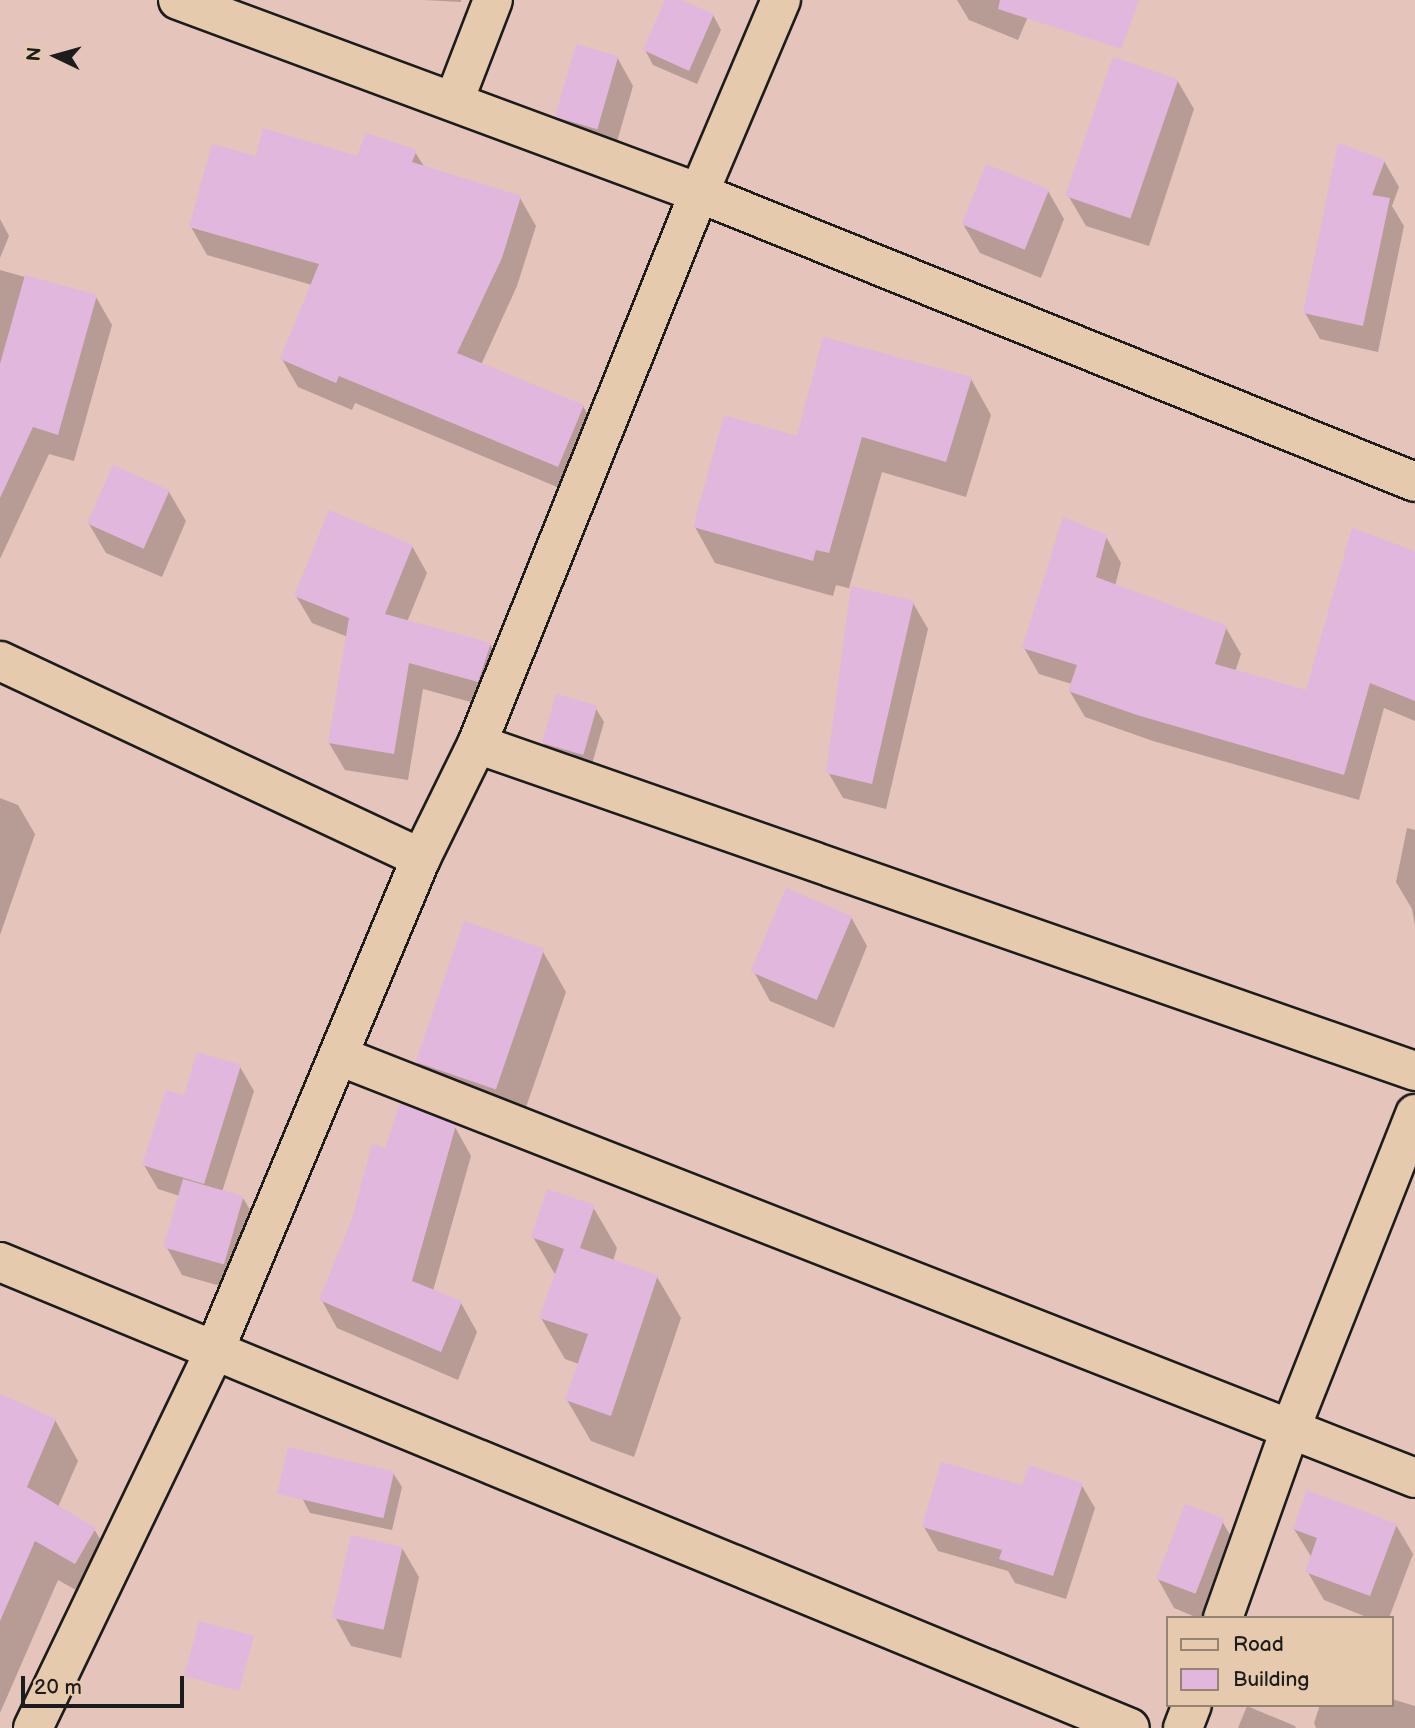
<!DOCTYPE html>
<html>
<head>
<meta charset="utf-8">
<style>
  body { margin:0 }
  #map { position:relative; width:1415px; height:1728px; overflow:hidden; background:#e4c4bb; font-family:"Balsamiq Sans",sans-serif }
  div>[style] { position:absolute }
  [style*='--x'] { left:calc(var(--x)*1px); top:calc(var(--y)*1px); width:calc(var(--w)*1px); rotate:calc(var(--a)*1deg) }
  .shadow>* { inset:0; background:#0003 }
  .building>* { inset:0; background:#e2b7dd; transform-origin:0 0 }
  .roads { filter:drop-shadow(2px 0 #1c1c1c) drop-shadow(-2px 0 #1c1c1c) drop-shadow(0 2px #1c1c1c) drop-shadow(0 -2px #1c1c1c) }
  .minor>* { height:38px; margin:-19px; padding:0 19px; transform-origin:19px; border-radius:19px; background:#e5caad }
  span { translate:-50% -50%; white-space:nowrap; text-align:center; line-height:1.15; -webkit-text-stroke:6px #e5caad; paint-order:stroke }
  .legend { position:absolute; left:1166px; top:1616px; width:228px; height:91px; box-sizing:border-box; background:#e5caad; border:2px solid #958473; margin:0; padding:9px 12px; list-style:none; font-size:21px; color:#1c1c1c }
  .legend li { display:flex; align-items:center; gap:14px; height:35px }
  .legend b { width:35px; border:2px solid #958473 }
  .north { position:absolute; left:21px; top:21px; width:70px; height:70px; -webkit-text-stroke:5px #e5caad; paint-order:stroke; rotate:275deg; font-size:19px; font-weight:700; line-height:28px; text-align:center; color:#1c1c1c }
  .north::after { content:''; display:block; margin:auto; width:24px; height:32px; background:#1c1c1c; clip-path:polygon(50% 0,100% 100%,50% 72%,0 100%) }
  .scale { position:absolute; left:21px; top:1676px; width:163px; height:32px; box-sizing:border-box; border:4px solid #1c1c1c; border-top:0; padding-left:9px; font-size:21px; line-height:24px; white-space:nowrap; color:#1c1c1c; -webkit-text-stroke:5px #e5caad; paint-order:stroke }
</style>
</head>
<body>
<div id="map">
  <div class="shadow">
    <div style="clip-path:polygon(424px 0,461px 0,461px 2px)"></div>
    <div style="clip-path:polygon(667px 0,713px 15px,721px 30px,697px 84px,653px 65px,645px 50px)"></div>
    <div style="clip-path:polygon(957px 0,1035px 0,1018px 40px,969px 20px)"></div>
    <div style="clip-path:polygon(617px 57px,633px 86px,612px 159px,574px 145px,558px 116px)"></div>
    <div style="clip-path:polygon(1177px 80px,1194px 109px,1149px 246px,1086px 226px,1069px 197px)"></div>
    <div style="clip-path:polygon(415px 152px,425px 168px,520px 198px,536px 226px,517px 286px,481px 365px,583px 406px,599px 434px,574px 494px,355px 403px,352px 410px,298px 387px,282px 359px,312px 285px,207px 255px,191px 227px,257px 159px,358px 159px)"></div>
    <div style="clip-path:polygon(1384px 161px,1399px 187px,1392px 206px,1404px 226px,1378px 352px,1320px 339px,1305px 313px)"></div>
    <div style="clip-path:polygon(1048px 191px,1064px 219px,1041px 278px,980px 253px,963px 224px)"></div>
    <div style="clip-path:polygon(0 219px,9px 236px,0 258px)"></div>
    <div style="clip-path:polygon(0 270px,96px 297px,112px 325px,74px 461px,49px 454px,0 559px)"></div>
    <div style="clip-path:polygon(971px 379px,991px 415px,966px 497px,882px 472px,849px 588px,913px 603px,928px 629px,886px 809px,843px 798px,828px 772px,852px 589px,836px 585px,833px 596px,715px 563px,695px 527px,799px 438px)"></div>
    <div style="clip-path:polygon(169px 492px,186px 521px,162px 577px,106px 553px,89px 524px)"></div>
    <div style="clip-path:polygon(1106px 537px,1121px 563px,1115px 586px,1226px 628px,1241px 654px,1235px 672px,1307px 692px,1415px 553px,1415px 721px,1384px 708px,1359px 800px,1153px 741px,1085px 717px,1069px 690px,1072px 684px,1039px 674px,1024px 648px)"></div>
    <div style="clip-path:polygon(412px 546px,427px 573px,407px 622px,490px 644px,506px 671px,493px 708px,423px 689px,408px 780px,345px 770px,329px 743px,348px 637px,312px 623px,296px 596px)"></div>
    <div style="clip-path:polygon(595px 707px,604px 722px,590px 771px,552px 757px,543px 743px)"></div>
    <div style="clip-path:polygon(0 798px,18px 805px,35px 834px,0 935px)"></div>
    <div style="clip-path:polygon(1407px 828px,1415px 830px,1415px 926px,1412px 909px,1396px 882px)"></div>
    <div style="clip-path:polygon(851px 917px,867px 946px,834px 1028px,770px 1001px,754px 972px)"></div>
    <div style="clip-path:polygon(542px 950px,566px 992px,517px 1133px,441px 1104px,417px 1062px)"></div>
    <div style="clip-path:polygon(240px 1067px,254px 1091px,222px 1192px,243px 1198px,260px 1227px,241px 1292px,182px 1275px,166px 1246px,180px 1196px,158px 1189px,144px 1165px,185px 1097px)"></div>
    <div style="clip-path:polygon(455px 1127px,471px 1156px,433px 1291px,461px 1303px,477px 1332px,458px 1380px,337px 1328px,321px 1299px,386px 1150px)"></div>
    <div style="clip-path:polygon(593px 1207px,617px 1248px,613px 1261px,657px 1277px,681px 1318px,634px 1457px,591px 1441px,567px 1400px,579px 1364px,565px 1359px,541px 1318px,556px 1276px,533px 1237px)"></div>
    <div style="clip-path:polygon(0 1396px,55px 1420px,78px 1461px,58px 1507px,94px 1529px,118px 1569px,99px 1603px,58px 1580px,0 1713px)"></div>
    <div style="clip-path:polygon(393px 1473px,402px 1487px,392px 1530px,310px 1513px,302px 1498px)"></div>
    <div style="clip-path:polygon(1081px 1484px,1095px 1508px,1066px 1599px,1015px 1583px,1008px 1571px,938px 1551px,924px 1527px,1024px 1487px)"></div>
    <div style="clip-path:polygon(1222px 1521px,1239px 1550px,1212px 1618px,1198px 1618px,1174px 1608px,1158px 1579px)"></div>
    <div style="clip-path:polygon(1396px 1525px,1413px 1554px,1389px 1618px,1369px 1618px,1324px 1600px,1307px 1571px,1312px 1558px,1294px 1529px)"></div>
    <div style="clip-path:polygon(402px 1548px,419px 1577px,401px 1658px,351px 1646px,335px 1617px)"></div>
    <div style="clip-path:polygon(1392px 1699px,1415px 1706px,1415px 1728px,1316px 1728px,1314px 1723px,1320px 1705px,1392px 1705px)"></div>
    <div style="clip-path:polygon(1247px 1706px,1295px 1726px,1296px 1728px,1238px 1728px)"></div>
  </div>
  <div class="building">
    <div style="clip-path:polygon(665px 0,681px 0,714px 14px,689px 71px,643px 50px)"></div>
    <div style="clip-path:polygon(1000px 0,1139px 0,1121px 49px,998px 9px)"></div>
    <div style="left:576px;top:44px;width:44px;height:76px;rotate:16deg"></div>
    <div style="left:1113px;top:57px;width:69px;height:147px;rotate:19deg"></div>
    <div style="clip-path:polygon(263px 128px,357px 156px,366px 133px,417px 150px,412px 162px,521px 196px,502px 258px,457px 353px,584px 405px,558px 467px,339px 376px,336px 383px,280px 359px,319px 264px,189px 227px,212px 144px,256px 156px)"></div>
    <div style="clip-path:polygon(1338px 143px,1385px 160px,1372px 195px,1390px 198px,1363px 326px,1303px 313px)"></div>
    <div style="left:986px;top:164px;width:68px;height:65px;rotate:22deg"></div>
    <div style="clip-path:polygon(25px 275px,97px 295px,58px 435px,33px 427px,0 498px,0 364px)"></div>
    <div style="clip-path:polygon(823px 337px,972px 377px,946px 462px,862px 437px,829px 553px,816px 550px,813px 561px,693px 527px,724px 415px,797px 436px)"></div>
    <div style="left:113px;top:465px;width:62px;height:64px;rotate:24deg"></div>
    <div style="clip-path:polygon(329px 510px,413px 545px,385px 614px,491px 643px,478px 682px,409px 663px,394px 754px,328px 743px,349px 618px,294px 596px)"></div>
    <div style="clip-path:polygon(1063px 517px,1107px 535px,1096px 577px,1227px 626px,1215px 664px,1306px 690px,1352px 528px,1415px 551px,1415px 701px,1370px 683px,1344px 775px,1137px 715px,1068px 691px,1077px 665px,1022px 648px)"></div>
    <div style="clip-path:polygon(851px 586px,914px 601px,872px 784px,826px 773px)"></div>
    <div style="left:556px;top:694px;width:43px;height:51px;rotate:16deg"></div>
    <div style="left:786px;top:888px;width:72px;height:91px;rotate:23deg"></div>
    <div style="left:464px;top:921px;width:85px;height:149px;rotate:19deg"></div>
    <div style="clip-path:polygon(197px 1052px,241px 1065px,204px 1184px,142px 1165px,166px 1090px,184px 1095px)"></div>
    <div style="clip-path:polygon(400px 1103px,456px 1125px,412px 1281px,462px 1301px,441px 1352px,319px 1300px,352px 1219px,372px 1144px,385px 1148px)"></div>
    <div style="left:183px;top:1179px;width:63px;height:71px;rotate:16deg"></div>
    <div style="clip-path:polygon(547px 1189px,595px 1205px,580px 1248px,658px 1275px,611px 1416px,565px 1400px,588px 1334px,539px 1318px,564px 1249px,531px 1237px)"></div>
    <div style="clip-path:polygon(0 1394px,56px 1419px,27px 1487px,96px 1528px,75px 1564px,35px 1541px,0 1621px)"></div>
    <div style="left:288px;top:1447px;width:109px;height:48px;rotate:13deg"></div>
    <div style="clip-path:polygon(941px 1462px,1022px 1485px,1029px 1465px,1083px 1483px,1053px 1576px,999px 1559px,1002px 1550px,922px 1527px)"></div>
    <div style="clip-path:polygon(1307px 1490px,1397px 1524px,1370px 1596px,1305px 1572px,1317px 1538px,1293px 1529px)"></div>
    <div style="left:1185px;top:1504px;width:42px;height:80px;rotate:21deg"></div>
    <div style="left:351px;top:1535px;width:53px;height:85px;rotate:13deg"></div>
    <div style="left:199px;top:1621px;width:57px;height:57px;rotate:15deg"></div>
  </div>
  <div class="roads">
    <div class="minor">
      <div style="--x:178;--y:0;--w:556;--a:20.33"></div>
      <div style="--x:699;--y:193;--w:772;--a:21.98"></div>
      <div style="--x:454;--y:101;--w:108;--a:-68.9"></div>
      <div style="--x:0;--y:661;--w:465;--a:25.1"></div>
      <div style="--x:477;--y:744;--w:993;--a:19.22"></div>
      <div style="--x:339;--y:1056;--w:1156;--a:21.41"></div>
      <div style="--x:0;--y:1262;--w:1222;--a:22.41"></div>
      <div style="--x:1223;--y:1618;--w:200;--a:-70.4"></div>
      <div style="--x:1290;--y:1430;--w:340;--a:-68.4"></div>
      <div style="--x:33;--y:1728;--w:420;--a:-64.3"></div>
      <div style="--x:215;--y:1349;--w:532;--a:-67.24"></div>
      <div style="--x:421;--y:858;--w:127;--a:-63.8"></div>
      <div style="--x:477;--y:744;--w:594;--a:-68.06"></div>
      <div style="--x:699;--y:193;--w:210;--a:-67"></div>
      <div style="--x:1183;--y:1728;--w:25;--a:-69"></div>
    </div>
  </div>
  <ul class="legend">
  <li><b style="height:9px;background:#e5caad"></b>Road</li>
  <li><b style="height:19px;background:#e2b7dd"></b>Building</li>
  </ul>
  <div class="north">N</div>
  <div class="scale">20 m</div>
</div>
</body>
</html>
